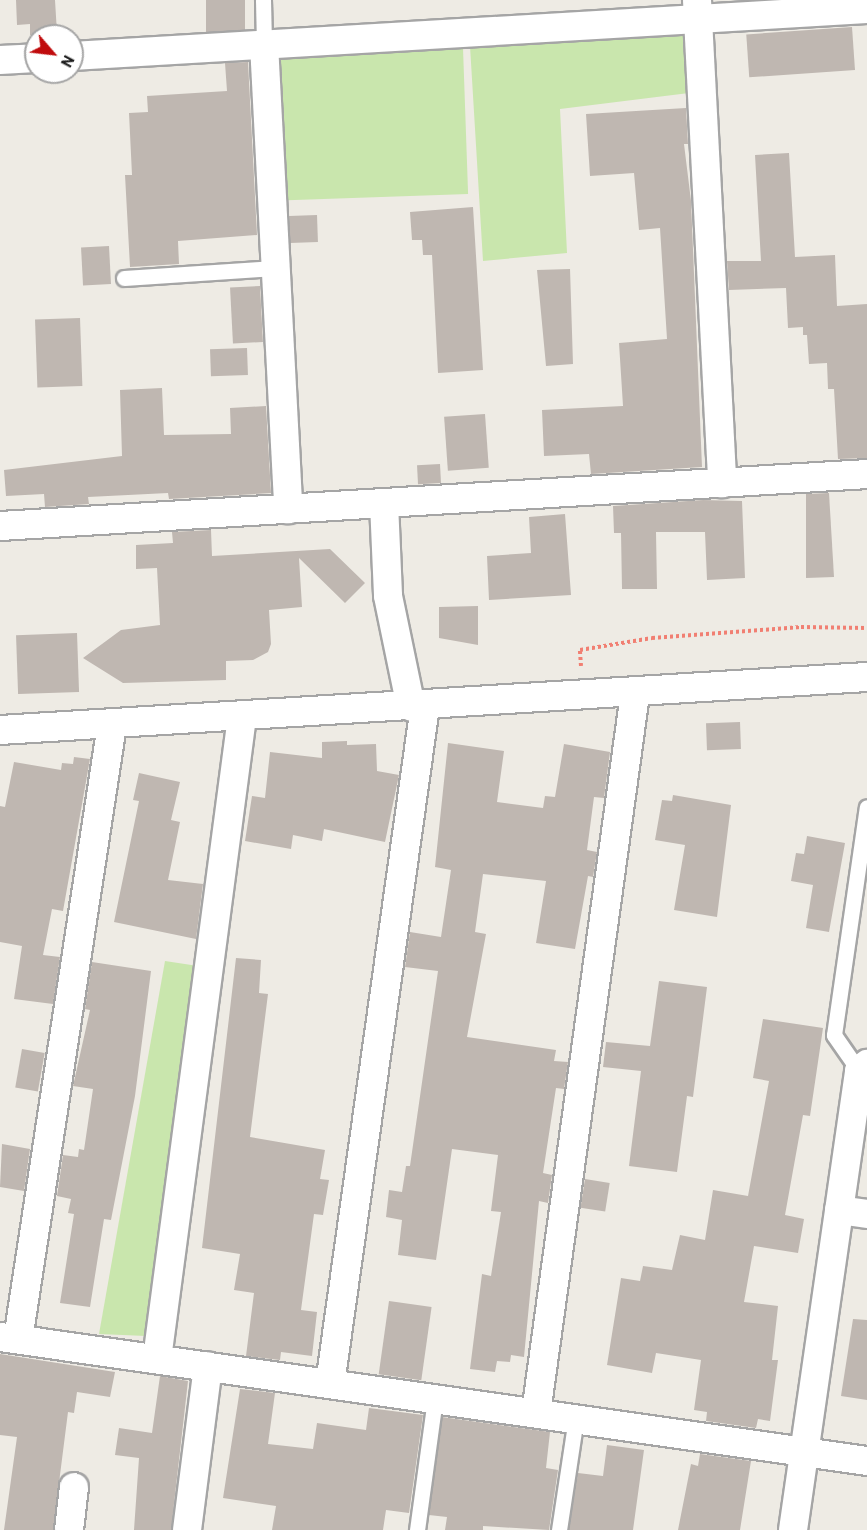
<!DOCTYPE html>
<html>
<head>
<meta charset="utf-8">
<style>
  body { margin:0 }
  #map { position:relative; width:867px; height:1530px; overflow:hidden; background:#eeebe4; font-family:Barlow,sans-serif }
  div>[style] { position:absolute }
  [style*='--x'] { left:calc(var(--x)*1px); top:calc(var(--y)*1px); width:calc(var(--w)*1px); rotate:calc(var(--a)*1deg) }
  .grass>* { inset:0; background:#c9e6ad; transform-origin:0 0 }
  .building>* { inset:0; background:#bfb7b1; transform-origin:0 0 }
  .path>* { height:4px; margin-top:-2px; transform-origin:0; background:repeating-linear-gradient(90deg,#f17f72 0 3px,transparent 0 6px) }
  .roads { filter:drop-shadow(2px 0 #a5a5a5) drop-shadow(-2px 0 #a5a5a5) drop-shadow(0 2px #a5a5a5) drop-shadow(0 -2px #a5a5a5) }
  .lane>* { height:15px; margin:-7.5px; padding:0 7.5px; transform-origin:7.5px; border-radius:7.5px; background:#fff }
  .street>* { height:28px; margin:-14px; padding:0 14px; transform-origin:14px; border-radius:14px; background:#fff }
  span { translate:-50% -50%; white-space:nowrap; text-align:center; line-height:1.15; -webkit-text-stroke:6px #fff; paint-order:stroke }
  .north { position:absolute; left:24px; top:24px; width:60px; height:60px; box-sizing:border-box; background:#fff; border:2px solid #a5a5a5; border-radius:50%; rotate:118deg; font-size:16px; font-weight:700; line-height:24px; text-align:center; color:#1e1e1e }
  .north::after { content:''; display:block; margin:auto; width:21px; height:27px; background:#c00c0d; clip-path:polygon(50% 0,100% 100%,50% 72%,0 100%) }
</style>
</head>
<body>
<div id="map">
  <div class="grass">
    <div style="clip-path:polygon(684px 30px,689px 93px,560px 109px,567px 253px,483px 261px,470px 46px)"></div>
    <div style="left:463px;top:48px;width:146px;height:188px;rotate:88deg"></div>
    <div style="clip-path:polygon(165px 961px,198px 966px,146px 1336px,99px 1334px)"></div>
  </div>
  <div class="building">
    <div style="clip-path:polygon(16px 0,55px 0,57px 33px,30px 35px,30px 24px,17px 25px)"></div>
    <div style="left:206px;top:0;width:39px;height:32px"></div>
    <div style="left:852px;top:27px;width:43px;height:106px;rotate:86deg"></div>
    <div style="clip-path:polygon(248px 62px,257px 235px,178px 241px,179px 264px,130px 267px,125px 175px,132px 175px,129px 113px,148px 112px,147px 96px,227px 91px,225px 63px)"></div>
    <div style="clip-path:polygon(686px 108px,688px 144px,684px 144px,691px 201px,702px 467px,591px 474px,589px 454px,544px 456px,542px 410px,623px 406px,619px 343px,667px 339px,660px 228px,639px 230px,634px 173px,590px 176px,586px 114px)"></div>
    <div style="clip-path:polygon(789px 153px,795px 257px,835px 255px,837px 306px,867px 304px,867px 458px,838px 459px,834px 389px,828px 389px,827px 363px,809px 364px,807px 335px,803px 335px,803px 327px,788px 328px,786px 288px,729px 290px,727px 261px,761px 261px,755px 155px)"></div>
    <div style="clip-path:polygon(473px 207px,483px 370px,438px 373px,432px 255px,423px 255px,422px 240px,412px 240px,410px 212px)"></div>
    <div style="left:317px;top:215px;width:27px;height:28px;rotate:88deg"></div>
    <div style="left:109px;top:246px;width:38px;height:28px;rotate:87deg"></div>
    <div style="clip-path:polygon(570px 269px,573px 364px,546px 366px,537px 270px)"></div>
    <div style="left:260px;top:286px;width:56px;height:30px;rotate:87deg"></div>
    <div style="left:80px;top:318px;width:68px;height:45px;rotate:88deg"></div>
    <div style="left:247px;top:348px;width:27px;height:37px;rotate:88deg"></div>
    <div style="clip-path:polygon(162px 388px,164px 435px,231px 434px,230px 408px,266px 406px,271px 493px,169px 499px,168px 493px,88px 497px,89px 504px,45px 507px,44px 494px,6px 496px,4px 470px,122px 456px,120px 390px)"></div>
    <div style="left:485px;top:414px;width:54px;height:41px;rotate:86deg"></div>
    <div style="left:440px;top:464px;width:19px;height:23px;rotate:87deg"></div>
    <div style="clip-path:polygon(829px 493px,834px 577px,806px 578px,806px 494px)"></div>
    <div style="clip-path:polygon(703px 500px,742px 501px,745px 578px,707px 580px,705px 532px,656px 532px,657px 589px,622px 589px,621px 533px,614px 533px,613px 506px)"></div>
    <div style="clip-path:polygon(565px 514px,571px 595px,489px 600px,487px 556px,531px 553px,529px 517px)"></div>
    <div style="clip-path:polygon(211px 530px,212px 556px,330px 549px,365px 583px,345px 603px,299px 558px,302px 607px,269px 610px,271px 644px,268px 652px,253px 660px,226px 661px,226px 680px,123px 683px,83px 658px,121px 630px,160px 625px,157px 568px,136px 569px,136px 545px,173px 543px,172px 532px)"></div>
    <div style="clip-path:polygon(478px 606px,478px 645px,439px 638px,439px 607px)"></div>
    <div style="left:77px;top:633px;width:59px;height:61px;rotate:88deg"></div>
    <div style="left:740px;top:722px;width:27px;height:34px;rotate:88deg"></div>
    <div style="clip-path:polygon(347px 741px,347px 745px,376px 744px,377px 771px,399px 775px,385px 842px,324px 829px,322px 841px,293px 835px,291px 849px,245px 841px,252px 796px,265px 798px,270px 752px,322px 758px,322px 742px)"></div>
    <div style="clip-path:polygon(448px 743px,504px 751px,497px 802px,543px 808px,545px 796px,555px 797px,564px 744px,610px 752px,604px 798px,594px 797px,587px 850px,597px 852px,593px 877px,588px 876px,575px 949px,536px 943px,546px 881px,483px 874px,475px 932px,486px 934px,467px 1037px,556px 1050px,554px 1061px,568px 1062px,564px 1089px,556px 1088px,543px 1173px,552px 1175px,548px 1203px,539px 1201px,524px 1357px,511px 1355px,510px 1362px,497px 1361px,495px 1372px,470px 1369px,482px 1274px,491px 1276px,501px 1212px,491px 1211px,498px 1155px,452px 1149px,436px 1260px,398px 1255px,402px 1220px,386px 1217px,389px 1190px,402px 1192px,406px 1166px,410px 1166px,438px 971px,405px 967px,410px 932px,441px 937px,451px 870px,435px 867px)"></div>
    <div style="clip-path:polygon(74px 757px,90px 759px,63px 911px,52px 909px,43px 955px,60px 957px,53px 1004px,14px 999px,22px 946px,0 942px,0 806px,5px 807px,14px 762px,61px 770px,62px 763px,73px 764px)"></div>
    <div style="clip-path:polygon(139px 773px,180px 782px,171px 820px,180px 822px,168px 880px,203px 884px,196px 939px,114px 922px,139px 801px,133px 800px)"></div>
    <div style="clip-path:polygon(673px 795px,731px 805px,717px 917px,674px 910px,685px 845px,655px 840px,662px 800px,672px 801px)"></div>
    <div style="clip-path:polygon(807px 836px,845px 843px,829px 932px,806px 928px,813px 885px,791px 881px,796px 853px,804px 854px)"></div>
    <div style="clip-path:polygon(236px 958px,261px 960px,259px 993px,268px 994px,250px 1137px,325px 1150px,320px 1179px,329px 1180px,323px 1215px,314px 1214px,301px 1310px,317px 1312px,312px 1356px,281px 1352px,280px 1360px,246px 1356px,254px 1293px,234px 1290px,240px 1254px,202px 1248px)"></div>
    <div style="clip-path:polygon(92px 962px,151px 971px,135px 1096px,111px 1220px,104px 1219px,90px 1307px,60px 1303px,74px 1214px,68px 1213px,71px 1199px,57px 1196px,63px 1155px,78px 1157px,79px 1149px,84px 1150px,93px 1089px,73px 1086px,90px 1010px,85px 1009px)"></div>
    <div style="clip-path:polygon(659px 981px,707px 987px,693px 1097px,687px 1096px,677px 1172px,629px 1166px,641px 1071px,603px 1067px,606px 1042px,650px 1046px)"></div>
    <div style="clip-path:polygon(763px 1019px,823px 1028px,810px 1116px,803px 1115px,785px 1215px,804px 1219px,798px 1253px,754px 1246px,744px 1302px,778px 1306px,772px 1360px,778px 1360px,770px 1421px,758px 1419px,756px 1428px,706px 1421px,707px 1412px,694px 1410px,701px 1360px,656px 1353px,652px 1373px,607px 1365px,621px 1278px,640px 1281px,643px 1266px,672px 1270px,680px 1235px,705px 1240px,713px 1190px,748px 1196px,769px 1081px,753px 1078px)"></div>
    <div style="left:22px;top:1049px;width:23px;height:39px;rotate:10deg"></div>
    <div style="clip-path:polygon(2px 1144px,30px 1149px,24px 1191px,0 1187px)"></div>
    <div style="left:585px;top:1179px;width:25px;height:29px;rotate:9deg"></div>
    <div style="left:389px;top:1301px;width:43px;height:74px;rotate:8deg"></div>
    <div style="clip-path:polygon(853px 1319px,867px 1320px,867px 1400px,841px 1396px)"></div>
    <div style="clip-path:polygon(0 1354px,115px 1372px,110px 1397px,77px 1392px,74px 1413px,68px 1412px,53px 1530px,4px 1530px,17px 1437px,0 1435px)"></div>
    <div style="clip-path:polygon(160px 1376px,188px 1381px,171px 1530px,134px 1530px,139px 1458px,115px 1455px,119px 1428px,152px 1433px)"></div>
    <div style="clip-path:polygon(240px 1389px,275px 1393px,268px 1444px,313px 1449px,317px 1423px,366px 1430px,369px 1408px,423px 1415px,409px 1513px,386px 1510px,383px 1530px,272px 1530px,276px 1506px,223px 1498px)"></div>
    <div style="clip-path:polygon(442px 1417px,550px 1432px,546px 1468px,558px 1470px,549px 1530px,483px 1526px,483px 1530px,445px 1530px,447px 1517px,429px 1515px)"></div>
    <div style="clip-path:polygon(607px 1445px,644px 1450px,633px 1530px,569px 1530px,578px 1473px,603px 1476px)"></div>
    <div style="clip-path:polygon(700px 1454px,751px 1461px,740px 1530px,678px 1530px,691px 1464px,698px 1466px)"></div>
  </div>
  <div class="path">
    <div style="--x:581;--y:666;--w:16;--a:-94"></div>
    <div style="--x:580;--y:650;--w:73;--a:-9.5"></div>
    <div style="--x:652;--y:638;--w:149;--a:-4.2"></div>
    <div style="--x:801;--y:627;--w:66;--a:0.9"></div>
  </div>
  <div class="roads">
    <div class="lane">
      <div style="--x:263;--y:0;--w:44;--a:88.7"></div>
      <div style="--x:124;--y:278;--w:151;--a:-3.8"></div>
      <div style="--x:859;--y:1071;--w:44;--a:-124.8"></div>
      <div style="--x:834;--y:1035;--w:230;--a:-81.8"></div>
      <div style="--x:417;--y:1530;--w:133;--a:-82.2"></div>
      <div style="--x:559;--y:1530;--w:113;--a:-81.4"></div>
    </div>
    <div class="street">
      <div style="--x:697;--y:0;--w:484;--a:87"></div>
      <div style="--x:264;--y:44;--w:466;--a:87"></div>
      <div style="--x:72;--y:56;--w:796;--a:-3.38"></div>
      <div style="--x:0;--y:60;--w:36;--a:-3"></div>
      <div style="--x:384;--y:503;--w:93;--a:87.5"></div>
      <div style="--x:388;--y:596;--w:113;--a:78.3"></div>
      <div style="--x:0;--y:526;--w:869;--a:-3.43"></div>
      <div style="--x:0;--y:730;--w:869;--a:-3.5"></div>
      <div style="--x:839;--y:1210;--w:28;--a:8"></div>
      <div style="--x:0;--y:1337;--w:876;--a:8.14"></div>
      <div style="--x:18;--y:1339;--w:621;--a:-81.3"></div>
      <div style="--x:157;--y:1359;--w:648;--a:-82.46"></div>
      <div style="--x:330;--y:1384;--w:685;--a:-82.02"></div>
      <div style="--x:536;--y:1413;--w:726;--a:-82.16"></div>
      <div style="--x:69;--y:1530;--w:43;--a:-83.4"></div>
      <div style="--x:187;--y:1530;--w:165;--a:-82.7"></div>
      <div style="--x:793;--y:1530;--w:464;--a:-81.8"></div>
      <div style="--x:859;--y:1071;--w:11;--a:-41"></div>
    </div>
  </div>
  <div class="north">N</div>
</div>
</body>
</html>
